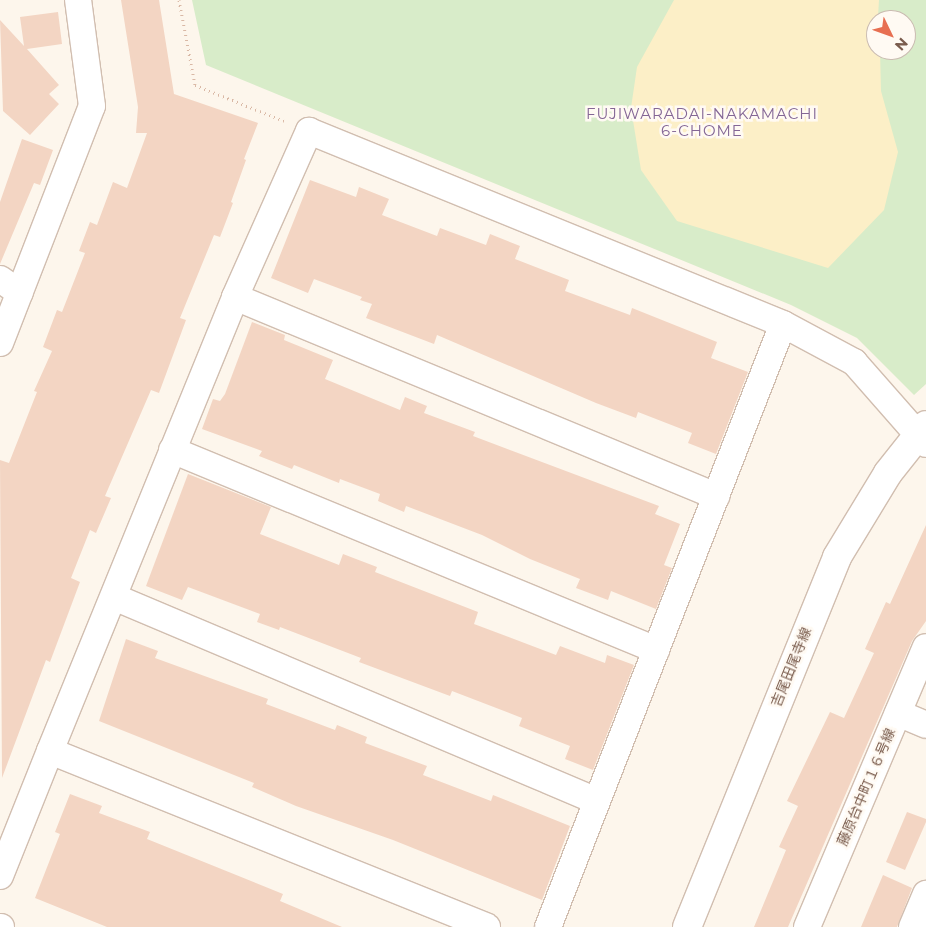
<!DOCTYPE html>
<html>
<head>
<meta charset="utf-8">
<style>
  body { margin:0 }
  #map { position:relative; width:926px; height:927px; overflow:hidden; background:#fdf6ec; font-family:Montserrat,"Noto Sans JP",sans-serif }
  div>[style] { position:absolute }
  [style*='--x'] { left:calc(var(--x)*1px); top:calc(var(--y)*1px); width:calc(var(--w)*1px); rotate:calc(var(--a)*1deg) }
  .green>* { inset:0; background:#d8ecc9 }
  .sand>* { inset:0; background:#fcefc7 }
  .building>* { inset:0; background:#f3d5c3 }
  .path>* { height:3px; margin-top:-1.5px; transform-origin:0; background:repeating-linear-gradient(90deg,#d9b8a5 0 1px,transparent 0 5px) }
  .roads { filter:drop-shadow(1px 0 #d1beb0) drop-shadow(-1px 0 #d1beb0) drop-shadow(0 1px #d1beb0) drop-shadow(0 -1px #d1beb0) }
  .street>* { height:26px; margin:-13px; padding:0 13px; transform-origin:13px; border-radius:13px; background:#fff }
  .secondary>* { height:28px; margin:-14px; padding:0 14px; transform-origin:14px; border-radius:14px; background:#fff }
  span { translate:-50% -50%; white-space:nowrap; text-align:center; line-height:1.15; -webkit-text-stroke:5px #fffaf3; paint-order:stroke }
  .street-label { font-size:14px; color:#7a5c4d }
  .neighbourhood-label { font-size:15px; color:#846695; letter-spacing:1px }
  .north { position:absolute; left:866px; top:10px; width:50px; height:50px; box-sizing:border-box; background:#fffaf3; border:1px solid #cabbb1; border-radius:50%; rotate:132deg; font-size:14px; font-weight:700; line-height:20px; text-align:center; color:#7a5c4d }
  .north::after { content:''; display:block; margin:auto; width:18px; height:22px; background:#e76f51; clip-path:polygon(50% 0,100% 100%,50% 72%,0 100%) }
</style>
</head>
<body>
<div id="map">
  <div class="green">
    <div style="clip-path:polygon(evenodd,192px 0,926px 0,926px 384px,914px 395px,857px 338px,791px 305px,206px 65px,192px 0,876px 20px,906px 20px,906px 50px,876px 50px,876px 20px)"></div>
  </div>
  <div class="sand">
    <div style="clip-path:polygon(674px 0,879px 0,876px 50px,880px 50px,881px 91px,898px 152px,884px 210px,828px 268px,677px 221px,641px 170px,631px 108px,637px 67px)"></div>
  </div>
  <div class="building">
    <div style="clip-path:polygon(121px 0,159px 0,174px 94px,258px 123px,244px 159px,246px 160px,231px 202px,233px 203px,220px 237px,214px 235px,180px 318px,186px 320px,159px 393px,151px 390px,105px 496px,111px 498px,96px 533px,90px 530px,71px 578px,80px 582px,50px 662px,46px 660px,2px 778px,0 460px,9px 463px,37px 392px,34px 391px,52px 351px,43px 347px,57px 310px,62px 312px,85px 253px,79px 251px,90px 222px,97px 225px,113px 182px,127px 188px,147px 133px,136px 133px,138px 107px)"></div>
    <div style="clip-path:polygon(58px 12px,62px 44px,27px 49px,59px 85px,49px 94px,59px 104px,30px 135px,3px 111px,0 20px,24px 46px,20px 17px)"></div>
    <div style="clip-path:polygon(22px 139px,53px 150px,40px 185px,34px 183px,0 264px,0 202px)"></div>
    <div style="clip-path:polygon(310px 180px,356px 197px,359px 187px,389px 199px,382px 215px,437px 236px,440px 228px,486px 245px,490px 234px,520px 246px,515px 259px,569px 280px,565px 291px,630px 315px,632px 308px,717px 342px,711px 358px,748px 372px,716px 454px,688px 443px,692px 433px,638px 412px,636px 418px,596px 403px,437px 335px,434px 344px,366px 318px,372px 304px,360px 300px,362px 297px,314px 279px,308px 293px,271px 278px)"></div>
    <div style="clip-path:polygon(252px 322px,285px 335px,284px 340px,333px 360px,325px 379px,400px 410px,405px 397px,427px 406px,424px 413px,475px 432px,473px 436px,659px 506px,655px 514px,680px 524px,664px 565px,672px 568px,656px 609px,611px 591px,608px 600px,576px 588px,580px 579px,530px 559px,482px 535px,406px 506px,404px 512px,378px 501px,380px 494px,340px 479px,339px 483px,294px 465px,292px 469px,259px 456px,262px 451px,202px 429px,213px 399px,220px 401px,225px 394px)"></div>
    <div style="clip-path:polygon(188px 474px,271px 507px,260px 534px,339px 565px,343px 554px,377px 567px,375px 572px,478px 612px,474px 624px,556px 655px,560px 646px,605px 663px,607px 655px,634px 665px,593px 770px,565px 759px,570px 746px,519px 726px,522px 718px,452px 691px,450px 696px,359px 662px,361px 658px,280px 627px,279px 630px,257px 622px,260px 614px,188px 587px,182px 600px,146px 586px)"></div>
    <div style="clip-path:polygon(926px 525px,926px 621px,912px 641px,788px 927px,754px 927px,786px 850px,779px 847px,798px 806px,787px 801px,830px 712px,844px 718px,874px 653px,865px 649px,886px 602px,890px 604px)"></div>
    <div style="clip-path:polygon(126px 639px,158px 651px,155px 658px,268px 699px,266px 704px,335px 730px,337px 725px,367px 737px,365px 743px,427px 766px,423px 775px,491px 801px,493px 795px,570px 826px,542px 900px,393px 840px,296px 806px,252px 787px,254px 783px,99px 721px)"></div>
    <div style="clip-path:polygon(70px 794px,102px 806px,99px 813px,150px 832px,147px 839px,283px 894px,280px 901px,342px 927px,107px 927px,35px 898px,60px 834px,55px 832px)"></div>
    <div style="clip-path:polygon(907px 812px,926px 819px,926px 822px,905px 870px,886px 862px)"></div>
    <div style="clip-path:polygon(883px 875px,912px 888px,897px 927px,861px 927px)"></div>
  </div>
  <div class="path">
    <div style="--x:179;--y:0;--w:86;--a:79.3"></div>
    <div style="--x:195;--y:85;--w:96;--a:22"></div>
  </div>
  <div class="roads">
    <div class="street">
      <div style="--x:0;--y:279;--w:24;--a:35"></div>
      <div style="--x:235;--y:297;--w:521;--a:22.48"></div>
      <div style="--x:0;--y:343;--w:254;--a:-68.8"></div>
      <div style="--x:92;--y:106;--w:107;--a:-97.5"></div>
      <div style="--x:172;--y:450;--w:524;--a:22.45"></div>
      <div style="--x:114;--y:597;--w:524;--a:22.9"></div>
      <div style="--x:898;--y:713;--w:30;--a:23"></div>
      <div style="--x:50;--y:751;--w:490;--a:-67.8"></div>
      <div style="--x:235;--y:297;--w:182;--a:-66"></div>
      <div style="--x:309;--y:131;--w:512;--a:22.15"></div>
      <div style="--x:783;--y:324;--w:81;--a:28.2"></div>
      <div style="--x:854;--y:362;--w:109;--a:48.7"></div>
      <div style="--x:0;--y:876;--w:135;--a:-68.2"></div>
      <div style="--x:50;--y:751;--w:471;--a:21.9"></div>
      <div style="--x:0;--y:927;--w:1;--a:0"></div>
      <div style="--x:548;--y:927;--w:647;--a:-68.71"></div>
      <div style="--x:807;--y:927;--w:304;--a:-67"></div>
      <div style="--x:912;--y:927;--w:36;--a:-67"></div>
    </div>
    <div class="secondary">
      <div style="--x:687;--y:927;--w:399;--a:-67.9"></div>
      <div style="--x:837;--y:557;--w:98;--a:-58.7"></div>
      <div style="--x:888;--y:473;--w:61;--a:-51.6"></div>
    </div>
  </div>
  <div class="street-label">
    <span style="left:791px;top:667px;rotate:-68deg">吉尾田尾寺線</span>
    <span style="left:866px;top:787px;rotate:-67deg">藤原台中町１６号線</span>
  </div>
  <div class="neighbourhood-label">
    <span style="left:702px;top:122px">FUJIWARADAI-NAKAMACHI<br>6-CHOME</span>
  </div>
  <div class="north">N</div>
</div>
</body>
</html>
